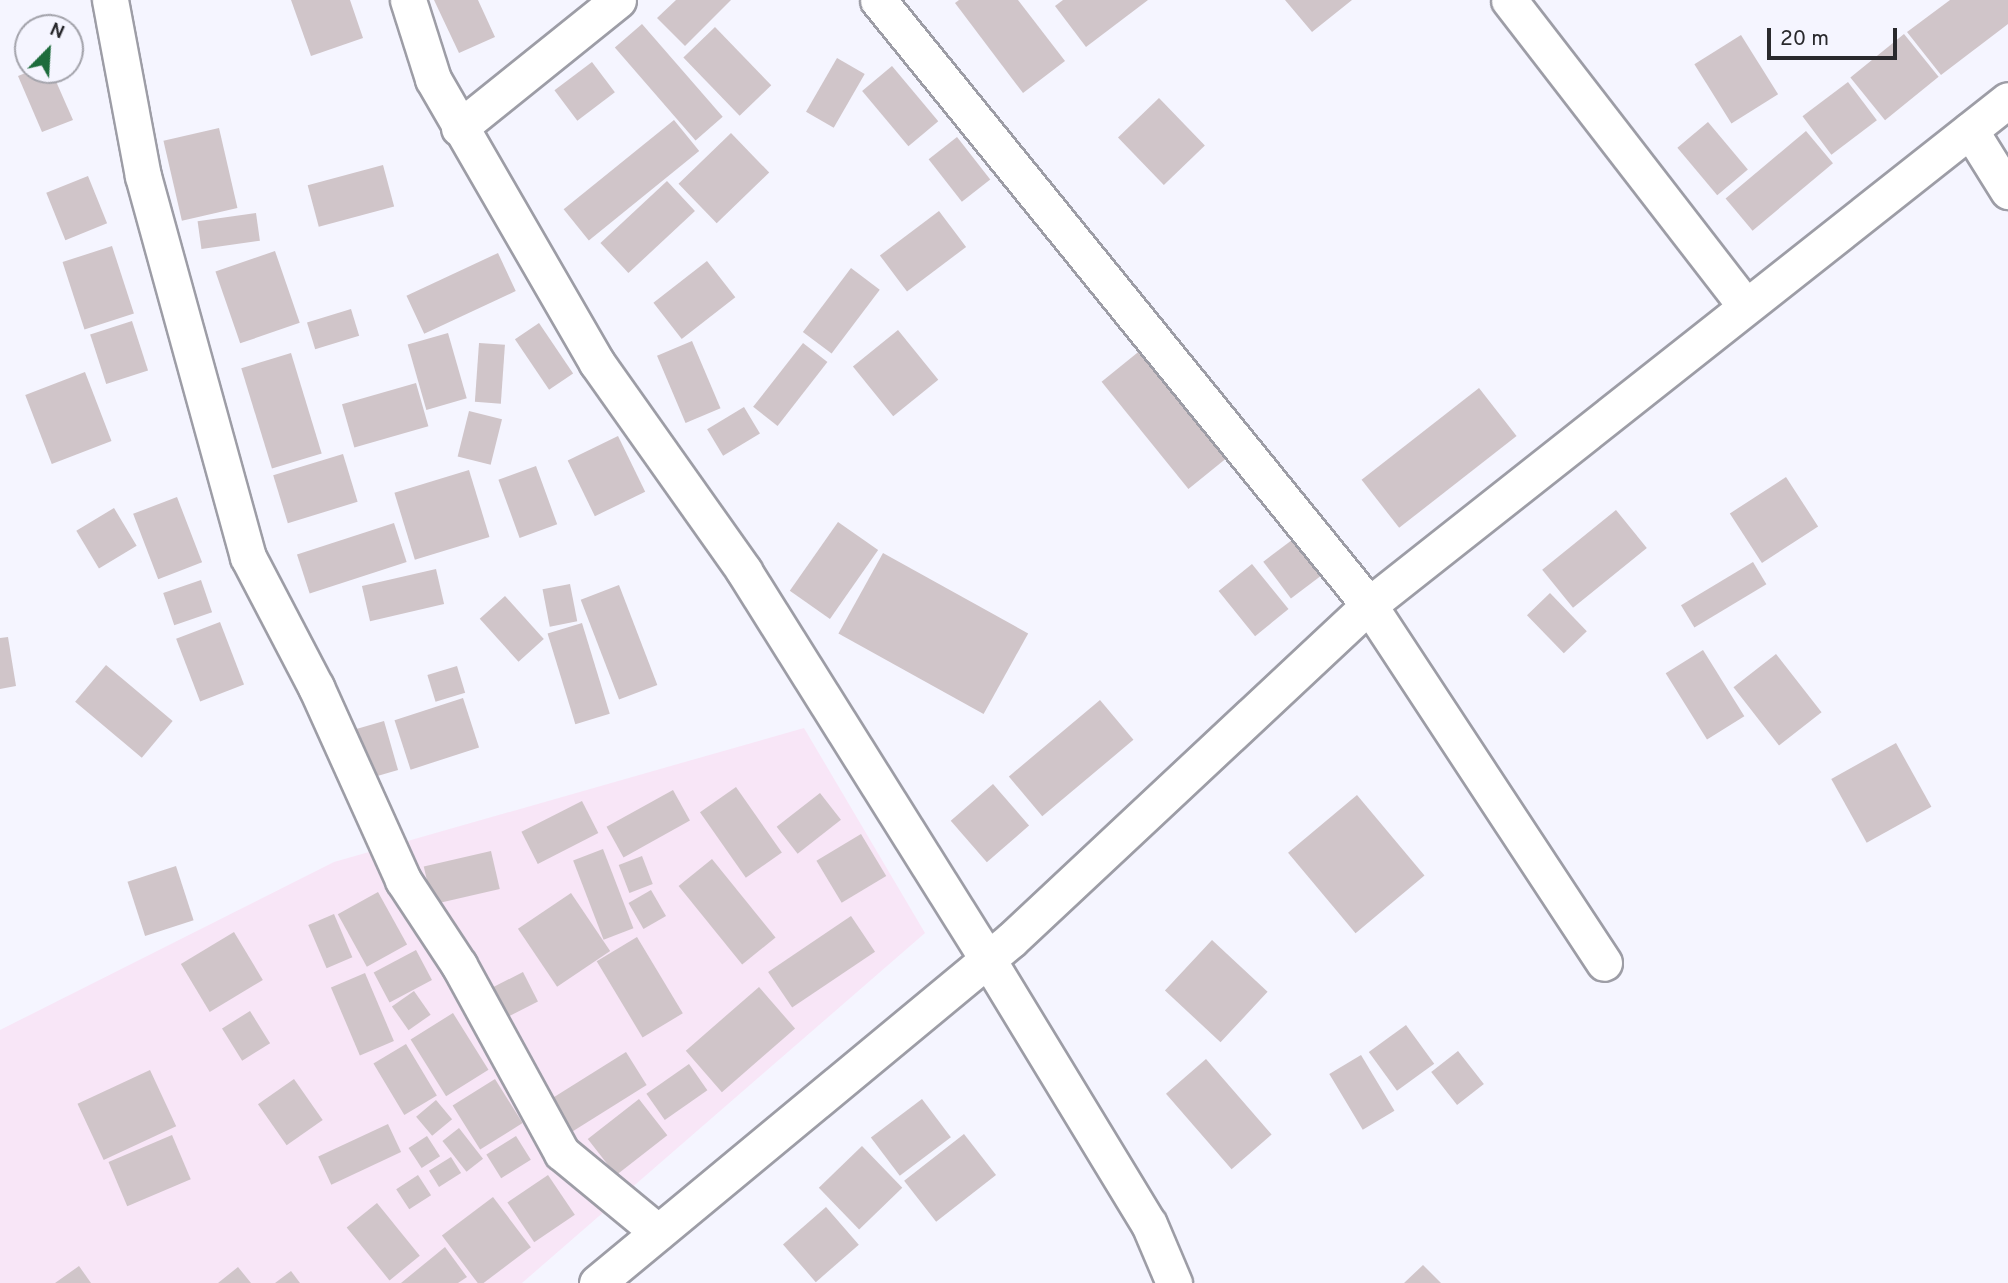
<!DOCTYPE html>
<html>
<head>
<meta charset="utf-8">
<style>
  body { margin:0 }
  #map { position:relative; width:2008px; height:1283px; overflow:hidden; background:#f5f5ff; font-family:Overpass,sans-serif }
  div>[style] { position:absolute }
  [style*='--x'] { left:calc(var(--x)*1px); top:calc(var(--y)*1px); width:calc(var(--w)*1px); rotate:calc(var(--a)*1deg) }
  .commercial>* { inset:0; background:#f8e6f7 }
  .building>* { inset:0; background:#d0c5c9; transform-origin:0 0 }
  .roads { filter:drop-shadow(2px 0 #9d9da6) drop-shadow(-2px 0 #9d9da6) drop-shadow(0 2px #9d9da6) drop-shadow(0 -2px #9d9da6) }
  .street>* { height:35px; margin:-17.5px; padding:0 17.5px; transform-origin:17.5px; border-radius:17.5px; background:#fff }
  span { translate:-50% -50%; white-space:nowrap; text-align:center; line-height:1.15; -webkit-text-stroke:5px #f5f5ff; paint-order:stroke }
  .north { position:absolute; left:14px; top:14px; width:70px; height:70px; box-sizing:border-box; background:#f5f5ff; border:2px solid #a3a3ab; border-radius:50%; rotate:24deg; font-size:19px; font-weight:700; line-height:28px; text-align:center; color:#29292d }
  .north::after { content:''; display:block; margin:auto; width:24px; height:32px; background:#1d6c3c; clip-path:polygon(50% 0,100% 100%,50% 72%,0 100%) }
  .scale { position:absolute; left:1767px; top:28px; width:130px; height:32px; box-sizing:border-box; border:4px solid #29292d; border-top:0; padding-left:9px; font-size:21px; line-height:24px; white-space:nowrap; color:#29292d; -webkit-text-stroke:5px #f5f5ff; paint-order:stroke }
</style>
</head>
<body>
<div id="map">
  <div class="commercial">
    <div style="clip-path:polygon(804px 728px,925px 933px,522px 1283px,0 1283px,0 1030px,334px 862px)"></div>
  </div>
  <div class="building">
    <div style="clip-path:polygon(291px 0,350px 0,363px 38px,311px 56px)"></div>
    <div style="clip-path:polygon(434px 0,478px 0,495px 37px,459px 53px)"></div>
    <div style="clip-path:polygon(676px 0,731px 0,685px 46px,657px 18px)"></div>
    <div style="clip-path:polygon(959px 0,1018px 0,1065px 61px,1023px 93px,955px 3px)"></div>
    <div style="clip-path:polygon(1063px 0,1148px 0,1086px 47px,1055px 6px)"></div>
    <div style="clip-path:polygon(1285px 0,1352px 0,1312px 32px)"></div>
    <div style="clip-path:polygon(1950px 0,2008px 0,2008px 24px,1941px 75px,1907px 32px)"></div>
    <div style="left:642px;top:24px;width:123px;height:36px;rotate:49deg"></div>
    <div style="left:715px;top:27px;width:81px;height:44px;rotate:46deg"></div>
    <div style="left:1904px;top:34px;width:55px;height:69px;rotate:51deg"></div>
    <div style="left:1741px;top:35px;width:70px;height:55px;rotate:58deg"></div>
    <div style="left:837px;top:58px;width:32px;height:62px;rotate:30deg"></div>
    <div style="left:592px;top:62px;width:38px;height:47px;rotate:53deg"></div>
    <div style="left:892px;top:66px;width:72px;height:39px;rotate:50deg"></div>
    <div style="clip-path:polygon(33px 70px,51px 70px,73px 120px,42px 132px,18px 76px)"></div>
    <div style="left:1848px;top:82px;width:48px;height:57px;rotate:53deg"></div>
    <div style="left:1159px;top:98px;width:66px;height:57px;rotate:46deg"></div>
    <div style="left:674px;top:120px;width:40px;height:142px;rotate:51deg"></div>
    <div style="left:1708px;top:122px;width:62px;height:40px;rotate:50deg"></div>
    <div style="left:219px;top:128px;width:82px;height:57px;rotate:77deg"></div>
    <div style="left:1806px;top:131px;width:42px;height:105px;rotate:50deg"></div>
    <div style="left:731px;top:133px;width:55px;height:73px;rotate:46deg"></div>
    <div style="left:957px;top:137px;width:54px;height:36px;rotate:52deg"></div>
    <div style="left:383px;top:165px;width:43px;height:78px;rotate:75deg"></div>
    <div style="left:88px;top:176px;width:51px;height:45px;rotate:68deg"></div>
    <div style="left:667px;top:181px;width:41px;height:91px;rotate:47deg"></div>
    <div style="left:939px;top:211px;width:45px;height:74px;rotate:53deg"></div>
    <div style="left:256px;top:213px;width:28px;height:59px;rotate:82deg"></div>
    <div style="left:112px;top:246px;width:71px;height:52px;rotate:72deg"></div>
    <div style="left:275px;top:251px;width:76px;height:63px;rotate:71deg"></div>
    <div style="left:498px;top:253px;width:42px;height:101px;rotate:65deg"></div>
    <div style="left:707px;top:261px;width:46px;height:68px;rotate:52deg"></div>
    <div style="left:851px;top:268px;width:36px;height:80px;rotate:37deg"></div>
    <div style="left:351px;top:309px;width:28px;height:46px;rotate:73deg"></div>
    <div style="left:132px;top:321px;width:52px;height:44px;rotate:72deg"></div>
    <div style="left:539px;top:323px;width:61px;height:29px;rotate:56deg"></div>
    <div style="left:898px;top:330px;width:64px;height:58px;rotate:51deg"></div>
    <div style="left:448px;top:333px;width:68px;height:42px;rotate:74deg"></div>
    <div style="left:692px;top:341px;width:73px;height:38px;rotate:67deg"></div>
    <div style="left:479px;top:343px;width:26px;height:59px;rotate:4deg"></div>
    <div style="left:803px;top:343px;width:31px;height:81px;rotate:38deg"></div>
    <div style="left:1142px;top:349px;width:138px;height:52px;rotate:51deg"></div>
    <div style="left:291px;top:353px;width:105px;height:52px;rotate:73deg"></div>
    <div style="left:85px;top:372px;width:74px;height:64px;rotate:69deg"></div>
    <div style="left:416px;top:383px;width:45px;height:77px;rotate:74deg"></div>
    <div style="left:1479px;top:388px;width:61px;height:149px;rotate:52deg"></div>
    <div style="left:744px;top:407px;width:31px;height:43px;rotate:59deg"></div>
    <div style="left:469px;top:411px;width:34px;height:47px;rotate:14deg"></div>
    <div style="left:618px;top:436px;width:62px;height:56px;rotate:64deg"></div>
    <div style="left:343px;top:454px;width:50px;height:73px;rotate:73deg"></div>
    <div style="left:536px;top:466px;width:62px;height:40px;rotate:70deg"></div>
    <div style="left:469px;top:470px;width:70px;height:78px;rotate:73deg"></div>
    <div style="left:1786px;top:477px;width:59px;height:67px;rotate:57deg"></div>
    <div style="left:177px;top:497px;width:70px;height:47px;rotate:69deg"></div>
    <div style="left:114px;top:508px;width:44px;height:44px;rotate:59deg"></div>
    <div style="left:1616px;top:510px;width:49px;height:95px;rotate:51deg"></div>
    <div style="left:838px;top:522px;width:49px;height:84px;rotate:35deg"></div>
    <div style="left:394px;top:523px;width:41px;height:102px;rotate:72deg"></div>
    <div style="left:1296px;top:537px;width:46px;height:41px;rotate:53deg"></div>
    <div style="left:883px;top:553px;width:166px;height:92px;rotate:29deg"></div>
    <div style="left:1753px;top:562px;width:26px;height:84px;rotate:59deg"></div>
    <div style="left:1252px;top:564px;width:58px;height:43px;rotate:51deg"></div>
    <div style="left:436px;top:569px;width:36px;height:76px;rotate:77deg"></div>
    <div style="left:201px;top:580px;width:34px;height:40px;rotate:71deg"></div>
    <div style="left:570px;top:584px;width:38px;height:28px;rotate:79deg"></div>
    <div style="left:619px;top:585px;width:107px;height:41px;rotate:69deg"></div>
    <div style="left:1550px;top:593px;width:53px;height:32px;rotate:46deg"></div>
    <div style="left:505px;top:596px;width:58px;height:34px;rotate:48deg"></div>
    <div style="left:220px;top:622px;width:67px;height:47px;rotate:69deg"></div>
    <div style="left:582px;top:623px;width:95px;height:36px;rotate:73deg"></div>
    <div style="clip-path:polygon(8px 637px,16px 686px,0 689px,0 638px)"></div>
    <div style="left:1703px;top:650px;width:78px;height:44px;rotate:58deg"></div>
    <div style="left:1776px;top:654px;width:74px;height:54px;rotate:52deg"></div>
    <div style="left:106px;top:665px;width:87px;height:48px;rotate:40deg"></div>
    <div style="left:457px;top:666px;width:28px;height:31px;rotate:73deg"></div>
    <div style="left:463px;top:698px;width:52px;height:72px;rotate:72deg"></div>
    <div style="left:1100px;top:700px;width:52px;height:119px;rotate:50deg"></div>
    <div style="left:384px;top:721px;width:51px;height:35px;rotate:74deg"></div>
    <div style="left:1896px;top:743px;width:73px;height:74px;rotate:61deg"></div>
    <div style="left:993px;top:784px;width:55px;height:56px;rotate:49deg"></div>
    <div style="left:736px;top:787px;width:80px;height:44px;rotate:55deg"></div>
    <div style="left:673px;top:790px;width:35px;height:76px;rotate:61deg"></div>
    <div style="left:820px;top:793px;width:34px;height:55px;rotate:52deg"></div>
    <div style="left:1357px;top:795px;width:105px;height:90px;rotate:50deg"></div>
    <div style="left:582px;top:801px;width:36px;height:68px;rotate:63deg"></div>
    <div style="left:861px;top:834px;width:49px;height:52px;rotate:59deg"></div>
    <div style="left:603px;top:849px;width:85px;height:32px;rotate:69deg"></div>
    <div style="left:491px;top:851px;width:39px;height:69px;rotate:77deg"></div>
    <div style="left:642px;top:856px;width:30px;height:25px;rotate:69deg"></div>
    <div style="left:712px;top:859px;width:101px;height:43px;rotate:51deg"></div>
    <div style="left:176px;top:866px;width:57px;height:51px;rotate:72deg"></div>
    <div style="left:651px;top:890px;width:30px;height:26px;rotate:60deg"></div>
    <div style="left:378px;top:892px;width:60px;height:46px;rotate:61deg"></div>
    <div style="left:571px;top:893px;width:70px;height:64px;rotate:56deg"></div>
    <div style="left:334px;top:914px;width:47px;height:28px;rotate:67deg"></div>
    <div style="left:851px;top:916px;width:43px;height:100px;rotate:56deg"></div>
    <div style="left:234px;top:932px;width:56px;height:62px;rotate:59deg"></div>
    <div style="left:637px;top:937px;width:89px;height:47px;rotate:59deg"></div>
    <div style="left:1212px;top:940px;width:76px;height:69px;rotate:43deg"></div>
    <div style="left:416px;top:950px;width:34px;height:48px;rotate:62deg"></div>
    <div style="left:523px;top:972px;width:33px;height:42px;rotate:63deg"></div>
    <div style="left:365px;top:973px;width:74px;height:37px;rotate:67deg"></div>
    <div style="left:759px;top:987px;width:55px;height:97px;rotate:49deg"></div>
    <div style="left:414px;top:991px;width:29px;height:27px;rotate:55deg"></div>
    <div style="left:250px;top:1011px;width:38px;height:33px;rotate:58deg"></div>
    <div style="left:453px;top:1013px;width:67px;height:50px;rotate:58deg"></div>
    <div style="left:1406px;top:1025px;width:48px;height:46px;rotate:54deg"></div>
    <div style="left:406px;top:1044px;width:60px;height:38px;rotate:59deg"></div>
    <div style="left:1458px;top:1051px;width:42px;height:34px;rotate:52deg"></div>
    <div style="left:626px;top:1052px;width:39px;height:88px;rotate:58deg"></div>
    <div style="left:1361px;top:1055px;width:65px;height:37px;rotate:59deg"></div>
    <div style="left:1206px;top:1059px;width:100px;height:53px;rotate:49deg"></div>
    <div style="left:689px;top:1064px;width:32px;height:52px;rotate:55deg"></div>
    <div style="left:150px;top:1070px;width:62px;height:80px;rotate:65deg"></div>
    <div style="left:294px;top:1079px;width:50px;height:44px;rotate:55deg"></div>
    <div style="left:495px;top:1079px;width:52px;height:50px;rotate:58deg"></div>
    <div style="left:639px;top:1099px;width:46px;height:65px;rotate:52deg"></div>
    <div style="left:922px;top:1099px;width:48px;height:64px;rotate:53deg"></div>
    <div style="left:436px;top:1100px;width:25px;height:26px;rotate:50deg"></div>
    <div style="left:388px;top:1124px;width:31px;height:77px;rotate:65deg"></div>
    <div style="left:459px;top:1128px;width:39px;height:21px;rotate:52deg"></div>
    <div style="left:964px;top:1134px;width:52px;height:76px;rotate:52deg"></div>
    <div style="left:172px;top:1135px;width:48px;height:69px;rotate:67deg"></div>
    <div style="left:427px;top:1136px;width:24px;height:22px;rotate:57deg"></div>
    <div style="left:516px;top:1136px;width:28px;height:35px;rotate:58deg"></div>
    <div style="left:862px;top:1146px;width:58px;height:60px;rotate:46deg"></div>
    <div style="left:451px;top:1157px;width:19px;height:26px;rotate:58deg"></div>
    <div style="left:418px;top:1175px;width:24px;height:26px;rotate:57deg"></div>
    <div style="left:548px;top:1175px;width:48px;height:49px;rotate:56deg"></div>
    <div style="left:493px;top:1197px;width:63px;height:64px;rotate:53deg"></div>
    <div style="left:377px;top:1203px;width:68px;height:39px;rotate:51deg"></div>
    <div style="left:826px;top:1207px;width:50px;height:57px;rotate:49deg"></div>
    <div style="clip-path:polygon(445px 1247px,467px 1277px,458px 1283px,401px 1283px)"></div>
    <div style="clip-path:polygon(1423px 1265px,1441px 1283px,1404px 1283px)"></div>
    <div style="clip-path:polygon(79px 1266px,91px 1283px,55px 1283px)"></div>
    <div style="clip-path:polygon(238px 1267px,251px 1283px,218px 1283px)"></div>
    <div style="clip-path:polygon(291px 1271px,300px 1283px,275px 1283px)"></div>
  </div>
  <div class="roads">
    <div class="street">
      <div style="--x:110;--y:0;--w:179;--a:79.4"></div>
      <div style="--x:143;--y:176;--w:395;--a:74.6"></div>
      <div style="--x:248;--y:557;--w:147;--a:62.4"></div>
      <div style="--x:316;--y:687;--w:212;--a:65.7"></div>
      <div style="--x:403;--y:880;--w:102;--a:56.6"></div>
      <div style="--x:459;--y:965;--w:214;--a:61.3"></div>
      <div style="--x:562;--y:1153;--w:124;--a:39.5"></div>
      <div style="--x:408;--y:0;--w:83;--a:72.4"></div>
      <div style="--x:433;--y:79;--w:328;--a:60"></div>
      <div style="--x:597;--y:363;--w:255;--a:54.7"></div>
      <div style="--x:744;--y:571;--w:457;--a:57.9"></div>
      <div style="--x:987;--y:958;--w:311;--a:58.7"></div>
      <div style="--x:1149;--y:1224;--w:64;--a:67"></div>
      <div style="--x:878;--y:0;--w:779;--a:50.94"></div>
      <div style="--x:1369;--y:605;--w:428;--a:56.7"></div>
      <div style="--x:1509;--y:0;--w:386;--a:52.3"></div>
      <div style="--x:459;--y:128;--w:204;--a:-38.8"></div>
      <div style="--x:1970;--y:130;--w:72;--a:58.1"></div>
      <div style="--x:597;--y:1283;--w:538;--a:-39.64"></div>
      <div style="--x:1011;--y:940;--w:490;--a:-43.1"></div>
      <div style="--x:1369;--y:605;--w:814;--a:-38.32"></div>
    </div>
  </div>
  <div class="north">N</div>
  <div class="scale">20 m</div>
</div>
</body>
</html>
